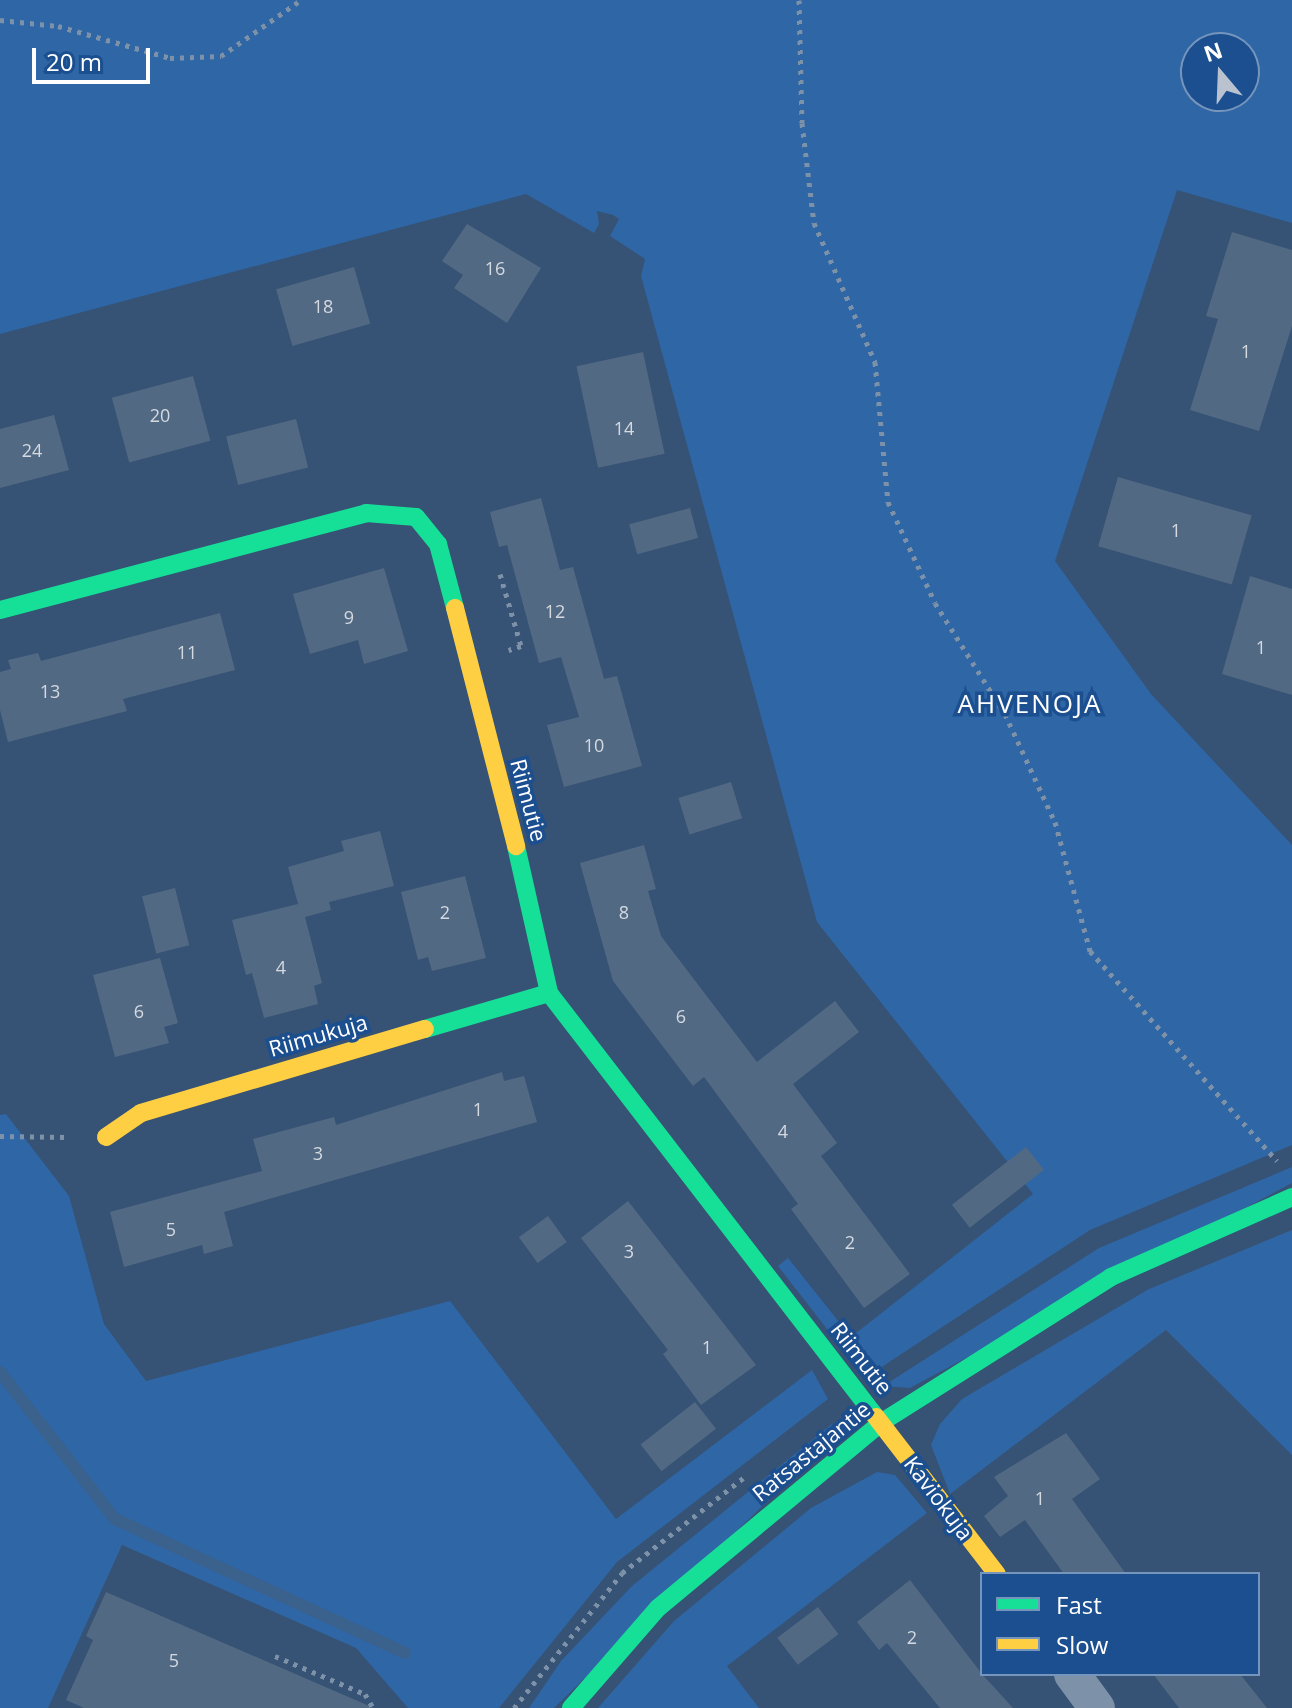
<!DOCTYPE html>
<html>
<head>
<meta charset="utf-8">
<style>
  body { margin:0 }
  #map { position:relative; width:1292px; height:1708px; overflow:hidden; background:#365274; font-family:"Open Sans",sans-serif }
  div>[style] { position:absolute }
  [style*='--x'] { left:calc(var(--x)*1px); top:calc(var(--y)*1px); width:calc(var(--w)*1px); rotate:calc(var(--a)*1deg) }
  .green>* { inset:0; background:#2f66a5 }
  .stream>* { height:12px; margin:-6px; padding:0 6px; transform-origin:6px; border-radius:6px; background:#3b618d }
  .building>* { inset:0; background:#526984; transform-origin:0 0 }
  .path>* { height:5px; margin-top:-2.5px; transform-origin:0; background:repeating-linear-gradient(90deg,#7d92a8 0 4px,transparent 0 10px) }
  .street>* { height:36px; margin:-18px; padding:0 18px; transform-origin:18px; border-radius:18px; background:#7d92a8 }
  .fast>* { height:18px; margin:-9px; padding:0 9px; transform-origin:9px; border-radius:9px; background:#16e098 }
  .slow>* { height:18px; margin:-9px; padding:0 9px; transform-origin:9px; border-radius:9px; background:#ffcf43 }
  span { translate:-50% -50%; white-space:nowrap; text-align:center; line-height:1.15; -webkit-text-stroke:7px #1b4f8f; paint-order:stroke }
  .number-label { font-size:18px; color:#d4dae0 }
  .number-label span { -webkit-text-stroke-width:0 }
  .street-label { font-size:22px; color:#fff }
  .quarter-label { font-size:26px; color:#fff; letter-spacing:2px }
  .legend { position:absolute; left:980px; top:1572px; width:280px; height:104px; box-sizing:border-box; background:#1b4f8f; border:2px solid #7695bc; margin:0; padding:10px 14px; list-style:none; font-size:24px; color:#fff }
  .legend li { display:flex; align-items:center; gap:16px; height:40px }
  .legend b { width:40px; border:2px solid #7695bc }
  .north { position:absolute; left:1180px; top:32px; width:80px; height:80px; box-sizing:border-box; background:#1b4f8f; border:2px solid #7695bc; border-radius:50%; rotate:341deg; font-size:22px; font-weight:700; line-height:32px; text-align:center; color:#fff }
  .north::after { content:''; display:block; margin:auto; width:28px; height:36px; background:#b9c2ce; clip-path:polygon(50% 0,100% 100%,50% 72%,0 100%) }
  .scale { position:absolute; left:32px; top:48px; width:118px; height:36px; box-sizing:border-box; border:4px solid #fff; border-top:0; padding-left:10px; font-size:24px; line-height:28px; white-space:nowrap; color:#fff; -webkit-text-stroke:6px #1b4f8f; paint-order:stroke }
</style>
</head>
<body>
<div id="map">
  <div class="green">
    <div style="clip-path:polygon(evenodd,0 0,1292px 0,1292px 223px,1177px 190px,1055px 561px,1151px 694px,1292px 845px,1292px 1145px,1090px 1230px,865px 1378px,778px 1266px,788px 1258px,851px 1337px,1033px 1194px,817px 922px,641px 276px,645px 259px,610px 236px,619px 219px,613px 215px,597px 211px,599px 224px,594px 233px,526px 194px,0 334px,0 0,1196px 48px,1244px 48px,1244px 96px,1196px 96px,1196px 48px)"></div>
    <div style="clip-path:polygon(6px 1114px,69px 1196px,104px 1324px,146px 1381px,450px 1301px,616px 1519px,812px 1370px,828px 1399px,617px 1562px,499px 1708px,408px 1708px,356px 1648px,122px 1545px,48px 1708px,0 1708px,0 1115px)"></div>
    <div style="clip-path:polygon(1292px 1167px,1292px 1183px,910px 1388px,883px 1386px,1099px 1248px)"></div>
    <div style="clip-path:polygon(1292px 1230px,1292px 1455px,1166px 1330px,950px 1494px,931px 1445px,940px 1424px,962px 1399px,1149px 1289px)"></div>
    <div style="clip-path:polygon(833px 1423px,813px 1457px,554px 1708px,529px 1708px,561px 1661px,632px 1586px)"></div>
    <div style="clip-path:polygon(877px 1472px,895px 1475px,927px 1513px,727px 1666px,759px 1708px,598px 1708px,674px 1621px,811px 1508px)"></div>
  </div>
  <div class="stream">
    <div style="--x:0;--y:1372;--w:187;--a:52"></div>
    <div style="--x:115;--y:1519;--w:319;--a:24.8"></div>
  </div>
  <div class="building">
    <div style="clip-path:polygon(467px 224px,541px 268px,507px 323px,454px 288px,463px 275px,442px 261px)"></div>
    <div style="clip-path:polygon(1232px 232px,1292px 250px,1292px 326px,1259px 431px,1190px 410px,1218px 319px,1206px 316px)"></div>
    <div style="left:354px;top:267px;width:59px;height:81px;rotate:74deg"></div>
    <div style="left:643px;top:352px;width:104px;height:68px;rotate:78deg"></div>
    <div style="left:193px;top:376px;width:67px;height:84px;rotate:75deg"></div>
    <div style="clip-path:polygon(54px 415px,69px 470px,0 488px,0 429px)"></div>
    <div style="left:296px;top:419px;width:50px;height:72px;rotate:76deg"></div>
    <div style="left:1118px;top:477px;width:139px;height:72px;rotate:16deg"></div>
    <div style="clip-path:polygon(541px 498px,560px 570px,573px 567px,604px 679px,617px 676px,642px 766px,564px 787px,547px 725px,579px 717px,561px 657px,539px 663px,507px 545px,499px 547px,490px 512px)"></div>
    <div style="left:690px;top:508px;width:31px;height:63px;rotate:75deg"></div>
    <div style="clip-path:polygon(384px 568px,408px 651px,364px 664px,358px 640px,310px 654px,293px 594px)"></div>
    <div style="clip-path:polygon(1250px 576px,1292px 589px,1292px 695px,1222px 674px)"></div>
    <div style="clip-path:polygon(220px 613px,235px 670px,123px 699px,127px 711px,8px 742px,0 710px,0 672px,11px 669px,8px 660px,38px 653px,41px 661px)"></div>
    <div style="left:731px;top:782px;width:38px;height:55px;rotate:73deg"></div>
    <div style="clip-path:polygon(380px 831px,394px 886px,329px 902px,331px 910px,305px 917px,322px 983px,314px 986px,318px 1004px,264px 1018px,252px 973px,246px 975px,232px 920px,298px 904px,288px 867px,344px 851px,341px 841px)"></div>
    <div style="clip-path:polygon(644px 845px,656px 889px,648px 891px,661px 936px,757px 1062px,835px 1001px,859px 1032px,793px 1084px,837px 1143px,821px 1156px,910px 1274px,864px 1308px,791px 1209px,798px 1204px,704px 1077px,693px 1086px,613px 981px,580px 863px)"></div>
    <div style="clip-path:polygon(465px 876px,486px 958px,432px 971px,428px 957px,418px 960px,401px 892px)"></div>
    <div style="left:175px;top:888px;width:59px;height:34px;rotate:76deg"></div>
    <div style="clip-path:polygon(160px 958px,178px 1023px,164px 1027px,169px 1043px,115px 1057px,93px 975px)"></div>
    <div style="clip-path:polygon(502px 1072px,504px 1081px,524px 1076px,537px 1122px,224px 1212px,233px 1246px,204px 1254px,202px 1245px,124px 1267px,110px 1212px,262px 1171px,253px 1139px,334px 1117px,336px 1125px)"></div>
    <div style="left:1026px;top:1147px;width:29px;height:94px;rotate:52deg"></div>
    <div style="clip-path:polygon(628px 1201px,756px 1365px,701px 1405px,663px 1354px,668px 1350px,581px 1238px)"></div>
    <div style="left:548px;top:1216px;width:32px;height:36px;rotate:54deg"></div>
    <div style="left:695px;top:1402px;width:34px;height:69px;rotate:52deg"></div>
    <div style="clip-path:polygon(1066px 1433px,1100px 1479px,1072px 1499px,1126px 1574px,1064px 1574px,1025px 1520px,1000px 1537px,984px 1516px,1008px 1496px,994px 1477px)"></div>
    <div style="clip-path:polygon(910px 1580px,982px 1674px,1013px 1708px,940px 1708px,887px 1643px,879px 1650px,857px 1622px)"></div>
    <div style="clip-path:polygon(106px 1592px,374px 1708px,84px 1708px,66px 1700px,93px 1640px,86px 1636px)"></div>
    <div style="left:818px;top:1607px;width:34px;height:51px;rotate:53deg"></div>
    <div style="clip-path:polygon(1153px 1674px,1240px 1674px,1267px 1708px,1179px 1708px)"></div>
  </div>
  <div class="path">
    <div style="--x:799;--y:0;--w:123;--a:88.6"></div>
    <div style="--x:802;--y:123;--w:101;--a:83.2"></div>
    <div style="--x:814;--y:223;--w:152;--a:66.3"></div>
    <div style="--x:875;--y:362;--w:141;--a:84.7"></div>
    <div style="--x:888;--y:502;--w:111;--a:65"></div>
    <div style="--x:935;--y:603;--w:131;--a:57.8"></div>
    <div style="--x:1005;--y:714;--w:119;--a:65.2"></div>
    <div style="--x:1055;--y:822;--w:134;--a:74.8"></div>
    <div style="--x:1090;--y:951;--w:281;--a:48.3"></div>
    <div style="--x:0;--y:20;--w:58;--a:5.9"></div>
    <div style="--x:58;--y:26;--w:116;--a:15.9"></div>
    <div style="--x:170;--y:58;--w:51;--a:-2.2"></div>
    <div style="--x:221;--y:56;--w:98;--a:-35"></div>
    <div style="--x:500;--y:574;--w:75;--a:73.7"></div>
    <div style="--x:521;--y:646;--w:13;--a:162"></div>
    <div style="--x:0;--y:1136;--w:67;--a:0.9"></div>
    <div style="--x:275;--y:1656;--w:98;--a:22.9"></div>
    <div style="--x:365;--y:1694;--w:16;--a:60"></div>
    <div style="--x:514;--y:1708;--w:173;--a:-51.3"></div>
    <div style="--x:622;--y:1573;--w:154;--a:-38.1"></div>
  </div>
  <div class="street">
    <div style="--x:1072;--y:1674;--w:42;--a:53.7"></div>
  </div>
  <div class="fast">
    <div style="--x:0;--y:610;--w:379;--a:-14.8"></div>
    <div style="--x:366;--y:513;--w:50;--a:4.6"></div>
    <div style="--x:416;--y:517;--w:35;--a:51"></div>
    <div style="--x:438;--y:544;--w:66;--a:75.1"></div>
    <div style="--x:516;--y:846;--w:151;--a:77.3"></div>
    <div style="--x:549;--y:993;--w:535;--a:52.36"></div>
    <div style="--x:425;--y:1029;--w:129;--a:-16.2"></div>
    <div style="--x:571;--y:1708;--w:133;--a:-49"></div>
    <div style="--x:658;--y:1608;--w:291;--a:-39.7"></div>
    <div style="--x:882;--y:1422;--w:271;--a:-32.3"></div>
    <div style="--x:1111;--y:1277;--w:198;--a:-23.8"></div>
  </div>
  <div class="slow">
    <div style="--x:455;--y:608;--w:246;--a:75.6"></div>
    <div style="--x:106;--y:1137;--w:42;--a:-34.4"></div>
    <div style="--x:141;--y:1113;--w:296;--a:-16.5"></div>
    <div style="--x:876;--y:1417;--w:198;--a:52.4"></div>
  </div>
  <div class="number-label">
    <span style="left:495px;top:268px">16</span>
    <span style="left:323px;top:306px">18</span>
    <span style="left:1246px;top:351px">1</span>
    <span style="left:160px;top:415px">20</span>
    <span style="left:624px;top:428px">14</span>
    <span style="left:32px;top:450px">24</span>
    <span style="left:1176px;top:530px">1</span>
    <span style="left:555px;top:611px">12</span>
    <span style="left:349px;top:617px">9</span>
    <span style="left:1261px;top:647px">1</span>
    <span style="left:187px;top:652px">11</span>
    <span style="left:50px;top:691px">13</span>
    <span style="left:594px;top:745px">10</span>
    <span style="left:445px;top:912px">2</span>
    <span style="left:624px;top:912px">8</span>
    <span style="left:281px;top:967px">4</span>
    <span style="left:139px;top:1011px">6</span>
    <span style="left:681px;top:1016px">6</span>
    <span style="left:478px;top:1109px">1</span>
    <span style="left:783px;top:1131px">4</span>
    <span style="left:318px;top:1153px">3</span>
    <span style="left:171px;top:1229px">5</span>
    <span style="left:850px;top:1242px">2</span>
    <span style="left:629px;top:1251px">3</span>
    <span style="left:707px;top:1347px">1</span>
    <span style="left:1040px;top:1498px">1</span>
    <span style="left:912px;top:1637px">2</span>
    <span style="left:174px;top:1660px">5</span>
  </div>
  <div class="street-label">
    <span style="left:529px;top:800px;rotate:75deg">Riimutie</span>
    <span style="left:318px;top:1035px;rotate:-16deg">Riimukuja</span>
    <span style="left:862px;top:1358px;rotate:52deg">Riimutie</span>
    <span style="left:811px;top:1451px;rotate:-39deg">Ratsastajantie</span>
    <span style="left:939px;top:1498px;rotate:53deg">Kaviokuja</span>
  </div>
  <div class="quarter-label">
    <span style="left:1030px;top:704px">AHVENOJA</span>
  </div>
  <ul class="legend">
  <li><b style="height:10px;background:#16e098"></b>Fast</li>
  <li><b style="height:10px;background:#ffcf43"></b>Slow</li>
  </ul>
  <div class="north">N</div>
  <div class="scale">20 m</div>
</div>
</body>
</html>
